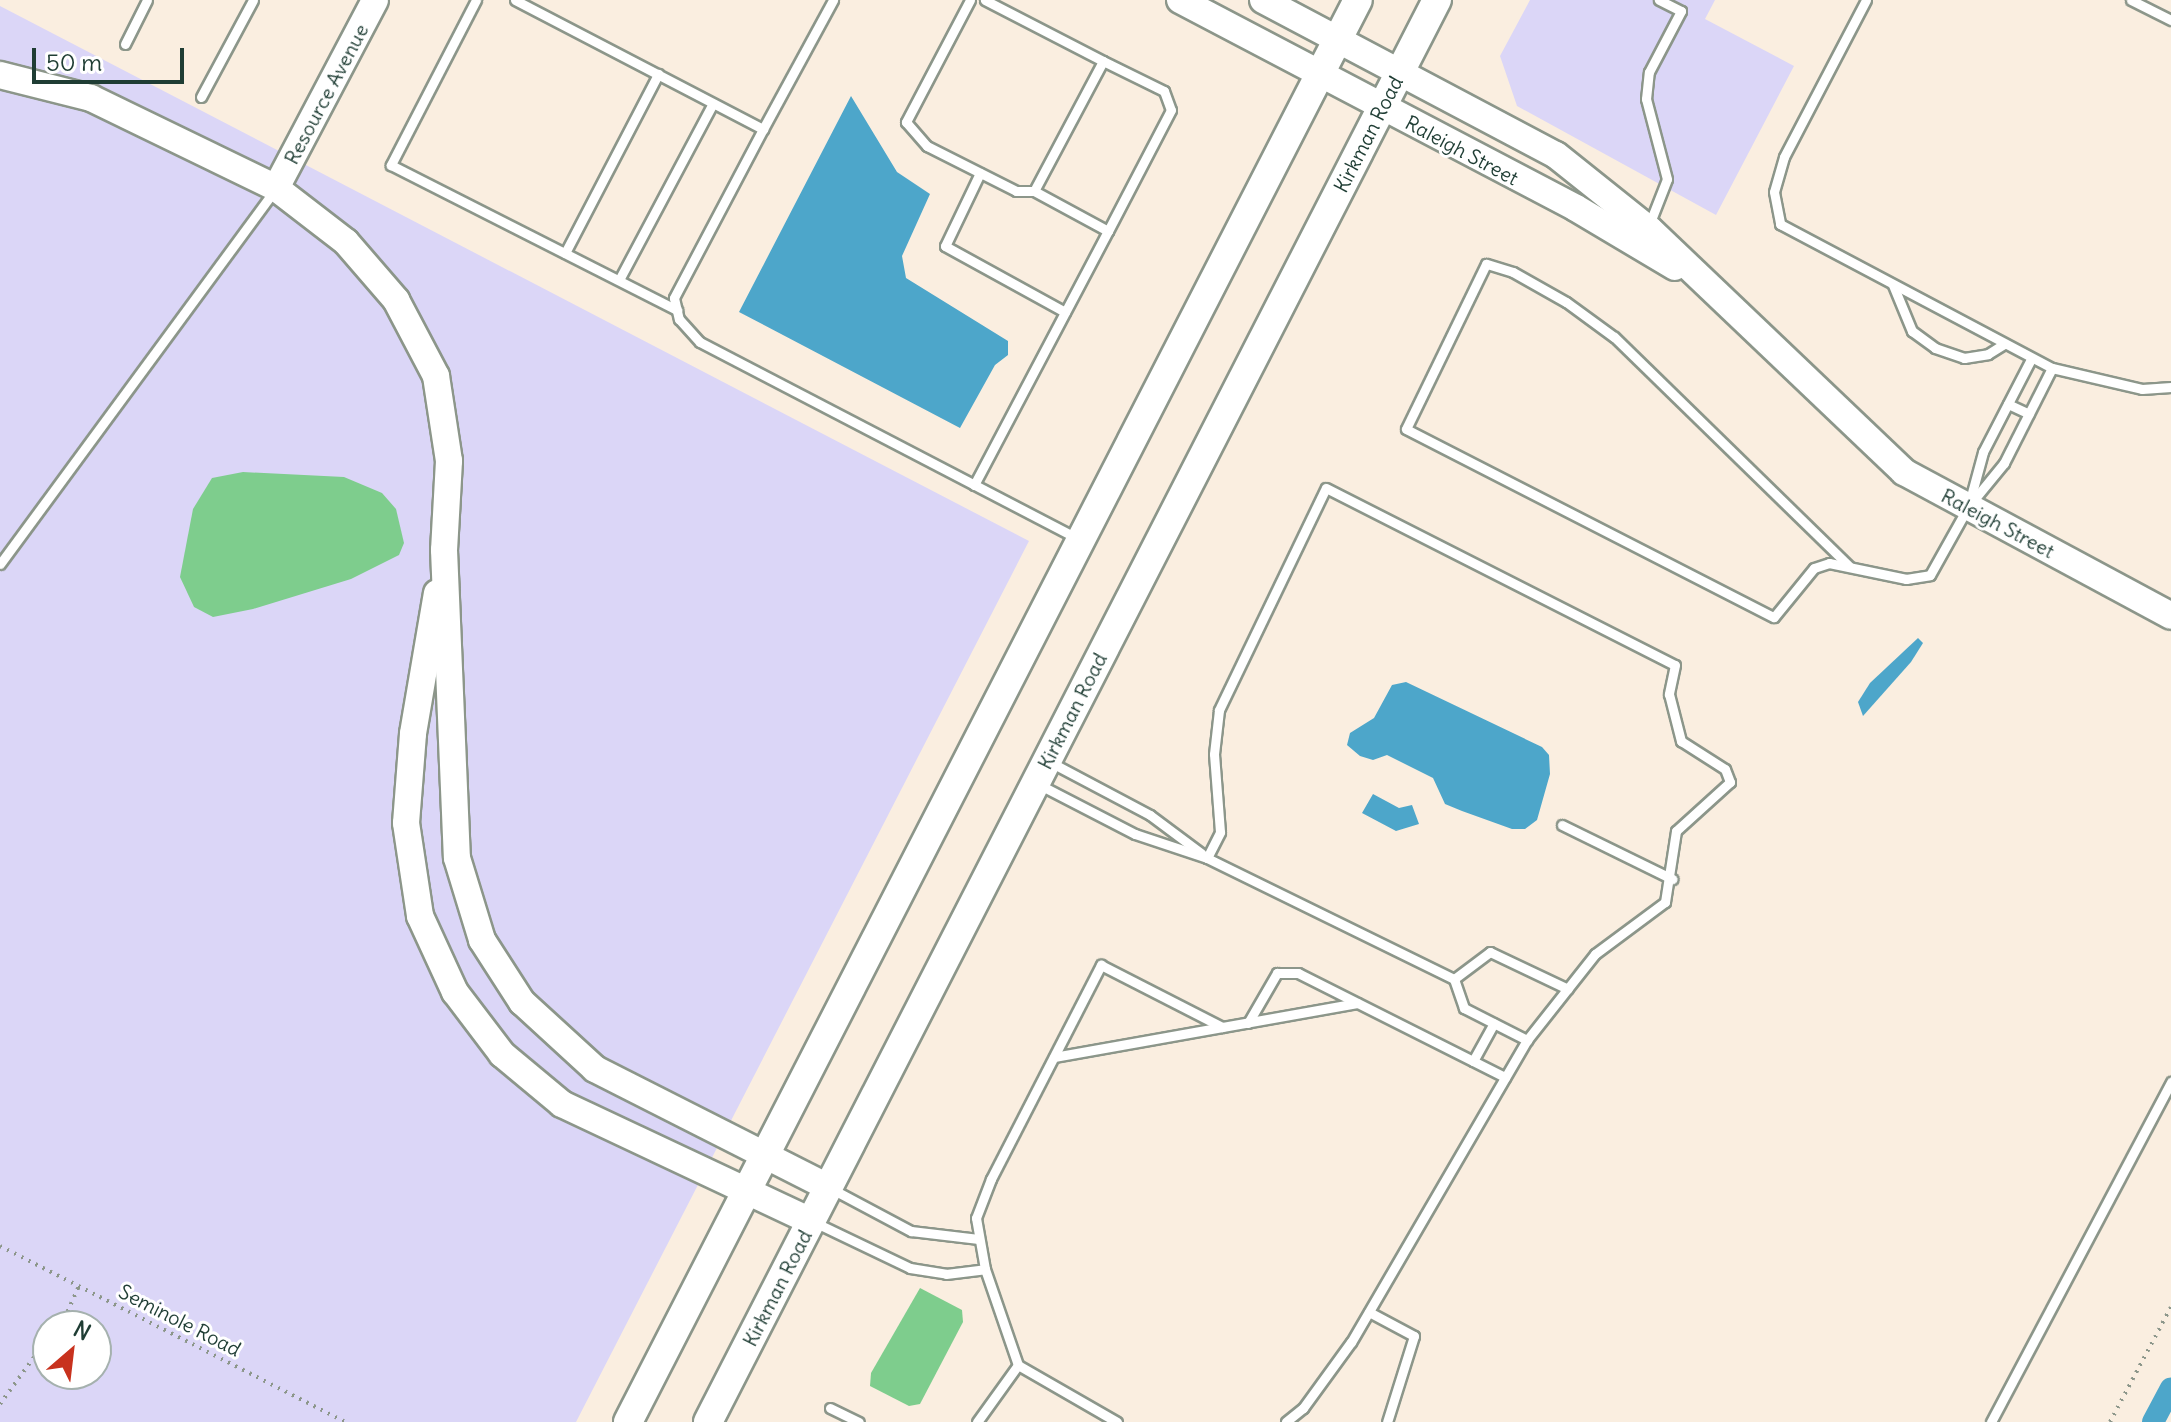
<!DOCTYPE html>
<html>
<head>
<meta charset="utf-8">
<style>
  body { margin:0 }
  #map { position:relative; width:2171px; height:1422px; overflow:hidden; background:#faeee0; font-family:Delius,sans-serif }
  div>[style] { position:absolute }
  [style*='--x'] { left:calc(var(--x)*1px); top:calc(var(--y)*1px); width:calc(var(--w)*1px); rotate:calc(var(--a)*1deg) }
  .built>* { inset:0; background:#dbd6f7 }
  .green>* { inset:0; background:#7ecd8d }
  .water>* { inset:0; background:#4da6ca }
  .canal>* { height:22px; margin:-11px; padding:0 11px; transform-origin:11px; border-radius:11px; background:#4da6ca }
  .path>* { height:4px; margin-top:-2px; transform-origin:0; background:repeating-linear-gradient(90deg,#8c968a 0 2px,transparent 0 8px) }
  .roads { filter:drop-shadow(2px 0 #8c968a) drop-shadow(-2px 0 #8c968a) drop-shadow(0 2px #8c968a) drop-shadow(0 -2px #8c968a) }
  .lane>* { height:9px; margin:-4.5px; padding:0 4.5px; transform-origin:4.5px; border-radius:4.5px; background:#fff }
  .secondary>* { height:26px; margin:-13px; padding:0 13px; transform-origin:13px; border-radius:13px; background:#fff }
  .primary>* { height:28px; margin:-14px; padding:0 14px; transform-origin:14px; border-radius:14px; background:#fff }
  span { translate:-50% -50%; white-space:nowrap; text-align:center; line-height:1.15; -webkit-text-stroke:6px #fff; paint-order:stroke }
  .street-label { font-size:20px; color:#1f3d34 }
  .north { position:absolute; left:32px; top:1310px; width:80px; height:80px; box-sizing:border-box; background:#fff; border:2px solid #a5b1ae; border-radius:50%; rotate:28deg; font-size:22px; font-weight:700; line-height:32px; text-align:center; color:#1f3d34 }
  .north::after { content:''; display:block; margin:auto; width:28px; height:36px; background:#c8321e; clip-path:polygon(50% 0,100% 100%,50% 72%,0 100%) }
  .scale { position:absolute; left:32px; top:48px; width:152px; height:36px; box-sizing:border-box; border:4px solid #1f3d34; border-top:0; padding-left:10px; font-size:24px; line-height:28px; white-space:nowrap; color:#1f3d34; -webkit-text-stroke:6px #fff; paint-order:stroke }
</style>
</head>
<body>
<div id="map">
  <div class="built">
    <div style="clip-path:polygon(1530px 0,1715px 0,1705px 19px,1794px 66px,1716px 215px,1517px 106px,1500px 56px)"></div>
    <div style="clip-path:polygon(evenodd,0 6px,1029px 541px,576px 1422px,0 1422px,0 6px,48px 1326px,96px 1326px,96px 1374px,48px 1374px,48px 1326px)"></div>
  </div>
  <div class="green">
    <div style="clip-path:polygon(243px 472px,344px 477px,382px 493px,396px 509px,404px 543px,399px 555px,351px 579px,253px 609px,213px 617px,194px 607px,180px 577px,193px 509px,212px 478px)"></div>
    <div style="clip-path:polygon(920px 1288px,962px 1310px,963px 1322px,920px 1404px,909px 1406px,870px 1386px,871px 1373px)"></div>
  </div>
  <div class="water">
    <div style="clip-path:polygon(851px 96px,897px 172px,930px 194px,902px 256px,906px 278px,1008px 341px,1008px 355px,995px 365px,960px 428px,739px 312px)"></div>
    <div style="clip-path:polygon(1918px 638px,1923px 643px,1911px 662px,1863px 716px,1858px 702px,1870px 683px)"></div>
    <div style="clip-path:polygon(1406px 682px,1542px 747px,1549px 755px,1550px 774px,1537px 820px,1525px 829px,1512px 829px,1462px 811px,1445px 804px,1433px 778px,1387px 755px,1373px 760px,1360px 756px,1347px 745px,1350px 733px,1374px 718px,1392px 685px)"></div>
    <div style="clip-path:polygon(1373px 794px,1399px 808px,1412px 805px,1419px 824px,1396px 831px,1362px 813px)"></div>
  </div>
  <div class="canal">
    <div style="--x:2153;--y:1422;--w:38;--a:-62"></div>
  </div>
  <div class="path">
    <div style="--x:0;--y:1246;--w:387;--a:27"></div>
    <div style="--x:61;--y:1326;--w:44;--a:-65.8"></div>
    <div style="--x:0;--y:1404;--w:82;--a:-54"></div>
    <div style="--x:2110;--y:1422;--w:130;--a:-62.1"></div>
  </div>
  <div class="roads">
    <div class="lane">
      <div style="--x:476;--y:0;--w:186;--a:117.3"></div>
      <div style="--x:391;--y:165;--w:321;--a:26.9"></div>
      <div style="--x:515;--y:0;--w:280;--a:27.5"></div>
      <div style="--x:763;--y:129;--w:147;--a:-61.5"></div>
      <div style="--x:970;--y:0;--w:138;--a:117.7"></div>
      <div style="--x:906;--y:122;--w:32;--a:49"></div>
      <div style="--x:927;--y:146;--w:100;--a:26.8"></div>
      <div style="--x:1016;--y:191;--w:18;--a:0"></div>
      <div style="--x:1034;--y:191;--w:147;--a:-62"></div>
      <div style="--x:1103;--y:61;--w:133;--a:-152.7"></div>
      <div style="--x:1866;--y:0;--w:177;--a:117.6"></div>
      <div style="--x:1784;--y:157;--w:36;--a:106"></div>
      <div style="--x:1774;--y:192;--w:33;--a:79"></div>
      <div style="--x:1780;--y:224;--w:308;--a:27.9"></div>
      <div style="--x:2052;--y:368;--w:92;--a:13.1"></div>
      <div style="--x:2142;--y:389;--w:29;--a:-4"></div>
      <div style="--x:2131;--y:0;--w:45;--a:26.6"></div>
      <div style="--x:125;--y:44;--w:49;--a:-63.4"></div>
      <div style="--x:1103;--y:61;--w:68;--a:26.2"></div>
      <div style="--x:1164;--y:91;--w:20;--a:70"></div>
      <div style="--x:1171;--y:110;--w:136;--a:117.5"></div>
      <div style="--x:201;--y:97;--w:110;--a:-61.8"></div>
      <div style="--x:763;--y:129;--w:191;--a:117.8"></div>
      <div style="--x:674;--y:298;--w:22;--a:77"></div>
      <div style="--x:679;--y:319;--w:31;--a:48"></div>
      <div style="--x:700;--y:342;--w:424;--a:27.5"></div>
      <div style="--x:980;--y:173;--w:81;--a:115.6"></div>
      <div style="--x:945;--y:246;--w:137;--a:28.8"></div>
      <div style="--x:1649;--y:225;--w:49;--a:-68.6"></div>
      <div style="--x:1667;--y:179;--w:83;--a:-104.7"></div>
      <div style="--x:1646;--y:99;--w:27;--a:-84"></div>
      <div style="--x:1649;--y:72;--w:69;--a:-62.3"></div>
      <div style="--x:1681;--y:11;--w:25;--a:-153"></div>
      <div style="--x:565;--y:253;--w:202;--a:-62.5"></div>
      <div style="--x:619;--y:280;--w:200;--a:-62"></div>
      <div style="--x:1893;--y:285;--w:50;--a:67.6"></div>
      <div style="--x:1912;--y:331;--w:29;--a:36"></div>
      <div style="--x:1935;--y:348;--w:31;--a:19"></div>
      <div style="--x:1964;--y:358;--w:24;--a:-9"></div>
      <div style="--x:1988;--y:354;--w:19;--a:-32"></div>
      <div style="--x:2008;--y:404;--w:23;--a:25"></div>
      <div style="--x:974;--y:485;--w:287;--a:-62.2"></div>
      <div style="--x:1108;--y:231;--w:84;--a:-151.6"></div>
      <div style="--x:1970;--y:500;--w:50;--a:-74.8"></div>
      <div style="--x:1983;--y:452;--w:105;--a:-62.7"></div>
      <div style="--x:0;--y:564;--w:465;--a:-53.7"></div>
      <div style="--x:1849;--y:566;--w:328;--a:-135.7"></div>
      <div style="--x:1614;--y:337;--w:59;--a:-143.9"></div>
      <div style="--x:1566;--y:302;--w:61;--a:-150.5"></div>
      <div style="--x:1513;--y:272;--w:28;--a:-163"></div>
      <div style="--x:1486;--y:264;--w:183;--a:115.9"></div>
      <div style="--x:1406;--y:429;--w:413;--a:27.1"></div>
      <div style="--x:1774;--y:617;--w:63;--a:-50.8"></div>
      <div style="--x:1814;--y:568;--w:16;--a:-18"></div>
      <div style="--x:1829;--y:563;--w:79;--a:11.7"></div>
      <div style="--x:1906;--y:579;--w:24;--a:-9"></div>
      <div style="--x:1930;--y:575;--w:78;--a:-60.8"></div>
      <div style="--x:1968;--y:507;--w:57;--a:-50.7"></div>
      <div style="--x:2004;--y:463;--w:106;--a:-63.2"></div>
      <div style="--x:1050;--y:762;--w:113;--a:27.9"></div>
      <div style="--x:1150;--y:815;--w:64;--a:36.7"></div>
      <div style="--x:1038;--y:784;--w:109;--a:27.3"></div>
      <div style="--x:1135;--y:834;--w:76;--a:18.4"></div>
      <div style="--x:1207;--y:858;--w:275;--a:26.1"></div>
      <div style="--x:1454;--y:979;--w:31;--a:71"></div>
      <div style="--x:1464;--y:1008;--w:71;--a:26.9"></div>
      <div style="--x:1562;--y:825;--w:123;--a:26.1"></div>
      <div style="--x:1207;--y:858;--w:29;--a:-63"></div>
      <div style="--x:1220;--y:832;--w:78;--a:-94.4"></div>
      <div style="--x:1214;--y:754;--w:44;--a:-83.5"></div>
      <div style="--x:1219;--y:710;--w:246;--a:-64.3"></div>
      <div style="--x:1326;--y:488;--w:391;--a:26.9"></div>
      <div style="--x:1675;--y:665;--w:30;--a:102"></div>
      <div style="--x:1669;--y:694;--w:49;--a:75.7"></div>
      <div style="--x:1681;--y:741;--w:52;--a:32.5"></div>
      <div style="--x:1725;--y:769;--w:14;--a:69"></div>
      <div style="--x:1730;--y:782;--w:73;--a:137.8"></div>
      <div style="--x:1676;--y:831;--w:72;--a:98.8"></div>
      <div style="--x:1665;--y:902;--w:87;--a:143.4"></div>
      <div style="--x:1595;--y:954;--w:110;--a:128.3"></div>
      <div style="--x:1527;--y:1040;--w:350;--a:120.2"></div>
      <div style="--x:1351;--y:1342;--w:82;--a:126"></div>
      <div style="--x:1303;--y:1408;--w:22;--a:141"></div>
      <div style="--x:1454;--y:979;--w:45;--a:-36.9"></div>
      <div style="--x:1490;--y:952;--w:86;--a:25.4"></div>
      <div style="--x:1248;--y:1023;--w:58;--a:-59.9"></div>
      <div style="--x:1277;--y:973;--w:21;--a:0"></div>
      <div style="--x:1298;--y:973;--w:232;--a:26.7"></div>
      <div style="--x:1054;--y:1057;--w:308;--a:-10.1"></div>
      <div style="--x:1473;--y:1061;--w:43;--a:-61.1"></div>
      <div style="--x:830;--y:1188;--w:92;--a:28"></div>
      <div style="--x:911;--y:1231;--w:68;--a:6.7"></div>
      <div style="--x:814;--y:1222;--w:106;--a:25.6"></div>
      <div style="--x:910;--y:1268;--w:36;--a:9"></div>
      <div style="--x:946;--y:1274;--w:39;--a:-7"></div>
      <div style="--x:1369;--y:1312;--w:51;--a:28.1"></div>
      <div style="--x:1414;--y:1336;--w:90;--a:107.4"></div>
      <div style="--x:830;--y:1408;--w:32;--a:26"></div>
      <div style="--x:977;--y:1422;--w:70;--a:-54.3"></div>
      <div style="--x:1117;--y:1422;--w:114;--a:-150.1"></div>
      <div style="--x:1018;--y:1365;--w:102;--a:-109"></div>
      <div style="--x:985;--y:1269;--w:52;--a:-100"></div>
      <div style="--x:976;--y:1218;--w:42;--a:-69"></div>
      <div style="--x:991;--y:1179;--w:241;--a:-62.8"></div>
      <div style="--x:1101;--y:965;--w:136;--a:27.1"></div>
      <div style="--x:1991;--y:1422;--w:385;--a:-62.1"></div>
    </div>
    <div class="secondary">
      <div style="--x:1180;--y:0;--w:447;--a:27.7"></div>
      <div style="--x:1576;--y:208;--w:115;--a:30.8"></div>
      <div style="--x:1263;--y:0;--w:331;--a:27.9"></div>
      <div style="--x:1556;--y:155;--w:120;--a:38.6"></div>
      <div style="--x:1650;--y:230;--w:351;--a:43.6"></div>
      <div style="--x:1904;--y:472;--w:303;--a:28.3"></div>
      <div style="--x:0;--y:75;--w:94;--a:14.2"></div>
      <div style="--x:91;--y:98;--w:206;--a:25.9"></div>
      <div style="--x:276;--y:188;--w:88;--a:37.6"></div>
      <div style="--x:346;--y:242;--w:77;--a:49.2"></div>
      <div style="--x:396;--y:300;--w:86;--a:62.2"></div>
      <div style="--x:436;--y:376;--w:86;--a:81.3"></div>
      <div style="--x:449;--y:461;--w:89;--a:93.2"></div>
      <div style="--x:444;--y:550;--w:308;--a:87.6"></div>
      <div style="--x:457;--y:858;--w:86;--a:73"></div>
      <div style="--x:482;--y:940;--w:74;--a:57.2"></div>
      <div style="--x:522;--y:1002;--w:99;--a:42.5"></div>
      <div style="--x:595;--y:1069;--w:261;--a:26.9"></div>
      <div style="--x:276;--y:188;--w:212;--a:-62.2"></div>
      <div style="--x:437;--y:593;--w:143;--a:99.7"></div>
      <div style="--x:413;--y:734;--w:89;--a:94.5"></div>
      <div style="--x:406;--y:823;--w:94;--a:81.4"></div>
      <div style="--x:420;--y:916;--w:84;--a:65.3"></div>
      <div style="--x:455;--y:992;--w:78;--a:52.8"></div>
      <div style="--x:502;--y:1054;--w:78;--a:39.8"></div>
      <div style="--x:562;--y:1104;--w:275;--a:25.2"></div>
    </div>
    <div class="primary">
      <div style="--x:628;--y:1422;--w:1598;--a:-62.83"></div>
      <div style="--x:708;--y:1422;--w:1598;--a:-62.86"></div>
    </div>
  </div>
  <div class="street-label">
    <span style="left:326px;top:94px;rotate:-62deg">Resource Avenue</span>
    <span style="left:1368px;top:134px;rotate:-63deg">Kirkman Road</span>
    <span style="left:1462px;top:150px;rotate:28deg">Raleigh Street</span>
    <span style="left:1998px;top:523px;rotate:28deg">Raleigh Street</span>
    <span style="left:1072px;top:711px;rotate:-63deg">Kirkman Road</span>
    <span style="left:777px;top:1288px;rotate:-63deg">Kirkman Road</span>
    <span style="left:180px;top:1320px;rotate:27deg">Seminole Road</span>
  </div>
  <div class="north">N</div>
  <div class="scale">50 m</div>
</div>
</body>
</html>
